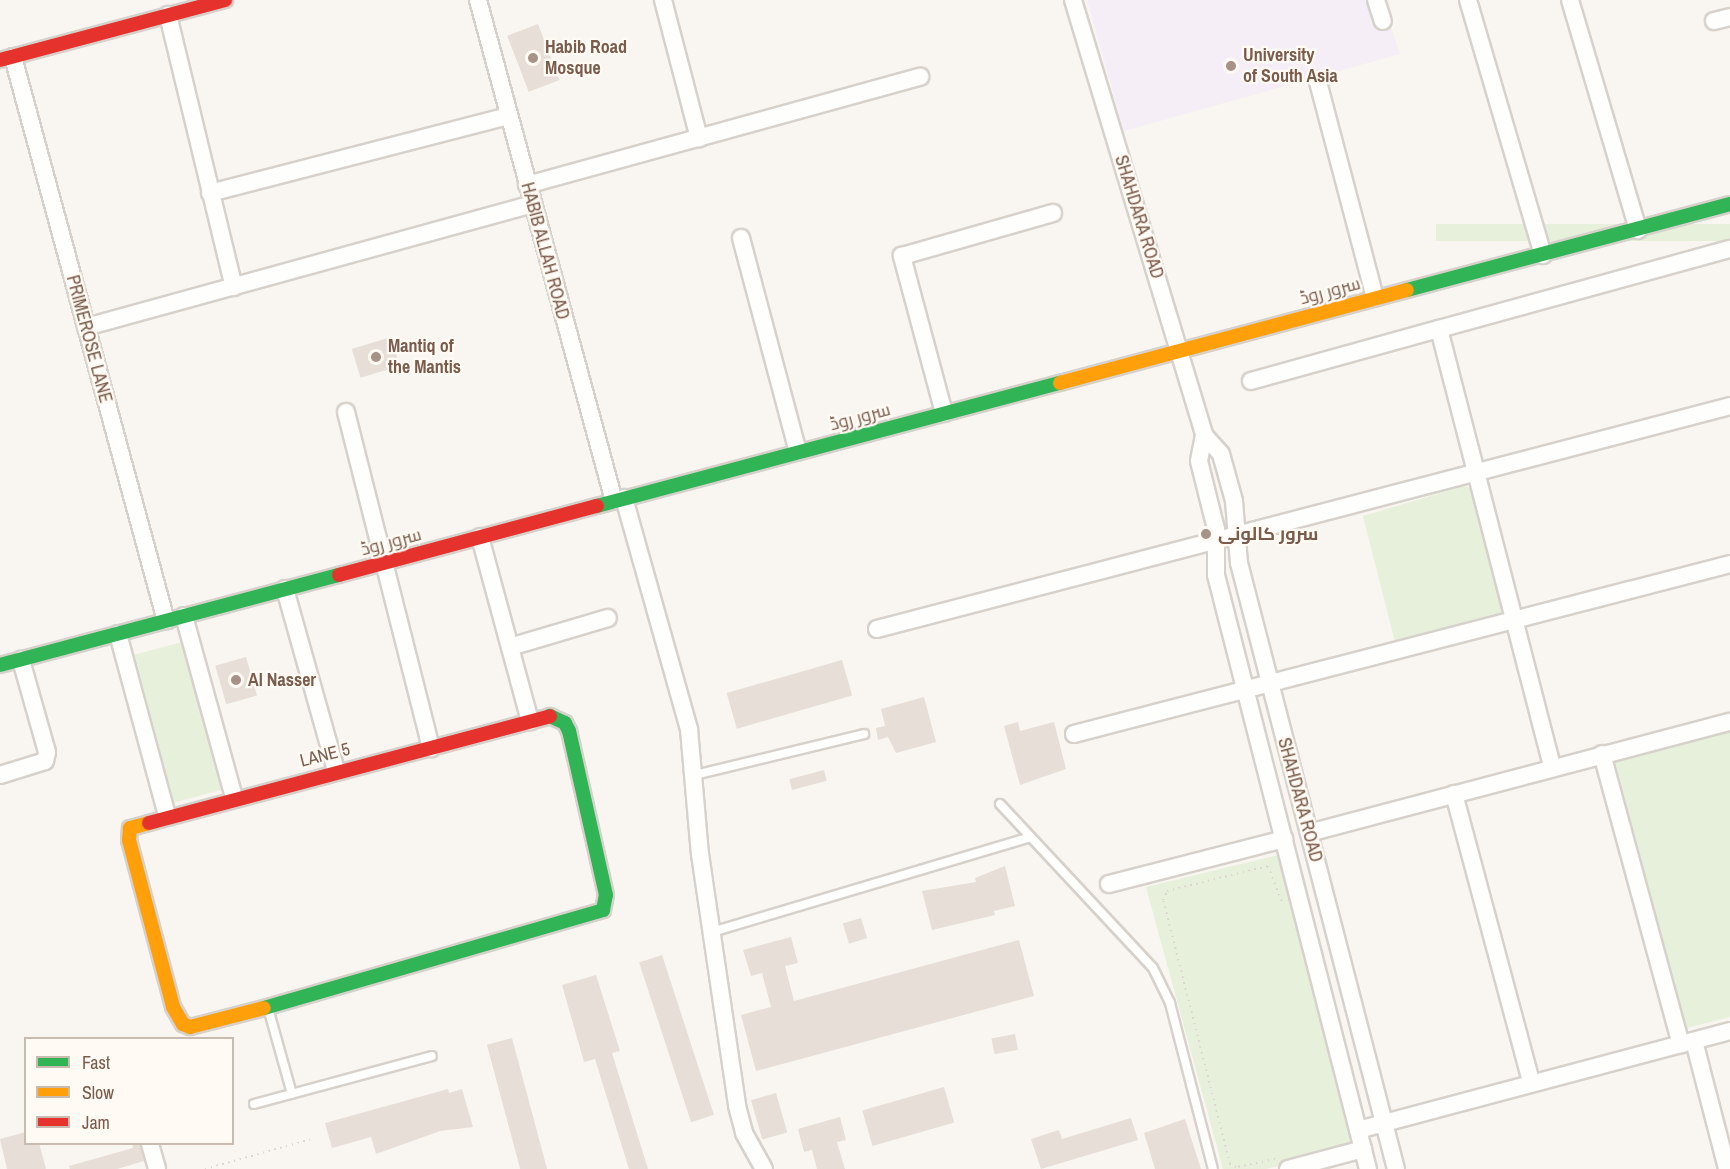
<!DOCTYPE html>
<html>
<head>
<meta charset="utf-8">
<style>
  body { margin:0 }
  #map { position:relative; width:1730px; height:1169px; overflow:hidden; background:#f9f5f0; font-family:"Archivo Narrow",Cairo,sans-serif }
  div>[style] { position:absolute }
  [style*='--x'] { left:calc(var(--x)*1px); top:calc(var(--y)*1px); width:calc(var(--w)*1px); rotate:calc(var(--a)*1deg) }
  .education>* { inset:0; background:#f6eef6 }
  .green>* { inset:0; background:#e7f0db; transform-origin:0 0 }
  .building>* { inset:0; background:#e6ded7; transform-origin:0 0 }
  .path>* { height:2px; margin-top:-1px; transform-origin:0; background:repeating-linear-gradient(90deg,#dcd5d0 0 1.5px,transparent 0 6px) }
  .roads { filter:drop-shadow(2px 0 #d7d1cb) drop-shadow(-2px 0 #d7d1cb) drop-shadow(0 2px #d7d1cb) drop-shadow(0 -2px #d7d1cb) }
  .lane>* { height:8px; margin:-4px; padding:0 4px; transform-origin:4px; border-radius:4px; background:#fefefd }
  .street>* { height:16px; margin:-8px; padding:0 8px; transform-origin:8px; border-radius:8px; background:#fefefd }
  .fast>* { height:14px; margin:-7px; padding:0 7px; transform-origin:7px; border-radius:7px; background:#30b455 }
  .slow>* { height:14px; margin:-7px; padding:0 7px; transform-origin:7px; border-radius:7px; background:#ff9f0a }
  .jam>* { height:14px; margin:-7px; padding:0 7px; transform-origin:7px; border-radius:7px; background:#e5322d }
  .dots>* { width:16px; height:16px; translate:-50% -50%; box-sizing:border-box; border:3px solid #fffaf3; border-radius:50% }
  span { translate:-50% -50%; white-space:nowrap; text-align:center; line-height:1.15; -webkit-text-stroke:4.5px #fffaf3; paint-order:stroke }
  .poi-label { font-size:18px; color:#7a5c4d; font-weight:700 }
  .left { translate:0 -50%; text-align:left }
  .street-label { font-size:18px; color:#7a5c4d }
  .legend { position:absolute; left:24px; top:1037px; width:210px; height:108px; box-sizing:border-box; background:#fffaf3; border:2px solid #cabbb1; margin:0; padding:8px 10px; list-style:none; font-size:18px; color:#7a5c4d }
  .legend li { display:flex; align-items:center; gap:12px; height:30px }
  .legend b { width:30px; border:2px solid #cabbb1 }
</style>
</head>
<body>
<div id="map">
  <div class="education">
    <div style="clip-path:polygon(1087px 0,1382px 0,1400px 54px,1124px 131px)"></div>
  </div>
  <div class="green">
    <div style="left:1730px;top:224px;width:17px;height:294px;rotate:90deg"></div>
    <div style="clip-path:polygon(1464px 486px,1472px 489px,1503px 616px,1395px 642px,1363px 516px)"></div>
    <div style="left:182px;top:642px;width:153px;height:49px;rotate:75deg"></div>
    <div style="clip-path:polygon(1730px 727px,1730px 1017px,1687px 1028px,1614px 758px)"></div>
    <div style="clip-path:polygon(1278px 855px,1354px 1143px,1348px 1148px,1266px 1169px,1223px 1169px,1146px 887px)"></div>
  </div>
  <div class="building">
    <div style="left:538px;top:24px;width:60px;height:33px;rotate:69deg"></div>
    <div style="left:391px;top:337px;width:30px;height:41px;rotate:73deg"></div>
    <div style="left:246px;top:657px;width:40px;height:32px;rotate:74deg"></div>
    <div style="left:842px;top:660px;width:37px;height:120px;rotate:74deg"></div>
    <div style="clip-path:polygon(924px 697px,936px 742px,896px 753px,888px 737px,878px 740px,876px 728px,885px 726px,881px 709px)"></div>
    <div style="clip-path:polygon(1018px 722px,1020px 731px,1054px 722px,1066px 769px,1020px 785px,1004px 726px)"></div>
    <div style="left:824px;top:770px;width:11px;height:36px;rotate:75deg"></div>
    <div style="clip-path:polygon(1005px 866px,1015px 906px,994px 911px,995px 915px,932px 930px,922px 891px,976px 882px,975px 878px)"></div>
    <div style="left:861px;top:918px;width:21px;height:19px;rotate:73deg"></div>
    <div style="clip-path:polygon(791px 937px,798px 963px,785px 966px,794px 1001px,1019px 940px,1034px 996px,756px 1071px,741px 1015px,771px 1007px,762px 973px,751px 976px,743px 950px)"></div>
    <div style="left:662px;top:955px;width:168px;height:24px;rotate:72deg"></div>
    <div style="clip-path:polygon(596px 975px,620px 1051px,612px 1053px,648px 1169px,629px 1169px,595px 1059px,584px 1062px,562px 985px)"></div>
    <div style="left:1015px;top:1034px;width:16px;height:24px;rotate:79deg"></div>
    <div style="left:512px;top:1038px;width:136px;height:26px;rotate:75deg"></div>
    <div style="left:944px;top:1087px;width:37px;height:85px;rotate:74deg"></div>
    <div style="clip-path:polygon(448px 1089px,449px 1093px,462px 1089px,473px 1127px,440px 1131px,376px 1154px,371px 1137px,332px 1148px,325px 1123px)"></div>
    <div style="left:776px;top:1093px;width:41px;height:26px;rotate:74deg"></div>
    <div style="clip-path:polygon(840px 1117px,846px 1140px,837px 1142px,845px 1169px,817px 1169px,812px 1150px,804px 1152px,798px 1129px)"></div>
    <div style="clip-path:polygon(1131px 1118px,1138px 1140px,1041px 1169px,1031px 1139px,1059px 1130px,1062px 1139px)"></div>
    <div style="clip-path:polygon(1185px 1119px,1201px 1169px,1155px 1169px,1144px 1133px)"></div>
    <div style="clip-path:polygon(26px 1132px,26px 1143px,39px 1143px,46px 1169px,7px 1169px,0 1139px)"></div>
    <div style="clip-path:polygon(132px 1143px,140px 1143px,144px 1161px,117px 1169px,70px 1169px,69px 1166px,133px 1148px)"></div>
  </div>
  <div class="path">
    <div style="--x:1275;--y:1159;--w:40;--a:168"></div>
    <div style="--x:1236;--y:1167;--w:7;--a:-153"></div>
    <div style="--x:1230;--y:1164;--w:272;--a:-104.2"></div>
    <div style="--x:1163;--y:900;--w:10;--a:-66"></div>
    <div style="--x:1167;--y:891;--w:104;--a:-13.9"></div>
    <div style="--x:1268;--y:866;--w:39;--a:69"></div>
    <div style="--x:205;--y:1169;--w:114;--a:-15.7"></div>
  </div>
  <div class="roads">
    <div class="lane">
      <div style="--x:695;--y:775;--w:174;--a:-13.6"></div>
      <div style="--x:1000;--y:804;--w:224;--a:47"></div>
      <div style="--x:1153;--y:968;--w:39;--a:64"></div>
      <div style="--x:1170;--y:1003;--w:171;--a:75.5"></div>
      <div style="--x:712;--y:932;--w:330;--a:-16.6"></div>
      <div style="--x:268;--y:1008;--w:89;--a:74.4"></div>
      <div style="--x:254;--y:1104;--w:184;--a:-15.1"></div>
    </div>
    <div class="street">
      <div style="--x:478;--y:0;--w:519;--a:74.81"></div>
      <div style="--x:663;--y:0;--w:143;--a:75.4"></div>
      <div style="--x:1073;--y:0;--w:454;--a:73.2"></div>
      <div style="--x:1204;--y:435;--w:25;--a:48"></div>
      <div style="--x:1221;--y:454;--w:49;--a:74.5"></div>
      <div style="--x:1234;--y:501;--w:62;--a:85.4"></div>
      <div style="--x:1239;--y:563;--w:626;--a:75.48"></div>
      <div style="--x:1376;--y:0;--w:22;--a:72"></div>
      <div style="--x:1468;--y:0;--w:266;--a:73.6"></div>
      <div style="--x:1570;--y:0;--w:240;--a:73.5"></div>
      <div style="--x:168;--y:15;--w:280;--a:76.4"></div>
      <div style="--x:1714;--y:21;--w:16;--a:-14"></div>
      <div style="--x:13;--y:57;--w:584;--a:74.82"></div>
      <div style="--x:1318;--y:82;--w:223;--a:75.2"></div>
      <div style="--x:527;--y:185;--w:408;--a:-15.4"></div>
      <div style="--x:210;--y:193;--w:308;--a:-14.5"></div>
      <div style="--x:741;--y:238;--w:221;--a:75.1"></div>
      <div style="--x:86;--y:327;--w:463;--a:-15.4"></div>
      <div style="--x:1439;--y:329;--w:302;--a:-15.4"></div>
      <div style="--x:1251;--y:381;--w:195;--a:-15.5"></div>
      <div style="--x:1439;--y:329;--w:451;--a:75.5"></div>
      <div style="--x:346;--y:412;--w:347;--a:75.8"></div>
      <div style="--x:944;--y:413;--w:163;--a:-105"></div>
      <div style="--x:902;--y:256;--w:157;--a:-15.9"></div>
      <div style="--x:1204;--y:435;--w:26;--a:101"></div>
      <div style="--x:1199;--y:461;--w:70;--a:76"></div>
      <div style="--x:1216;--y:529;--w:46;--a:90"></div>
      <div style="--x:1216;--y:575;--w:613;--a:75.65"></div>
      <div style="--x:624;--y:498;--w:240;--a:74.3"></div>
      <div style="--x:689;--y:729;--w:125;--a:85"></div>
      <div style="--x:700;--y:854;--w:255;--a:81.6"></div>
      <div style="--x:737;--y:1106;--w:28;--a:75"></div>
      <div style="--x:744;--y:1133;--w:41;--a:60.9"></div>
      <div style="--x:480;--y:537;--w:191;--a:74.8"></div>
      <div style="--x:285;--y:589;--w:189;--a:74.3"></div>
      <div style="--x:184;--y:616;--w:189;--a:74.6"></div>
      <div style="--x:877;--y:629;--w:882;--a:-14.65"></div>
      <div style="--x:118;--y:634;--w:188;--a:74.9"></div>
      <div style="--x:510;--y:647;--w:102;--a:-16.5"></div>
      <div style="--x:1074;--y:734;--w:678;--a:-14.53"></div>
      <div style="--x:1602;--y:754;--w:301;--a:74.8"></div>
      <div style="--x:0;--y:775;--w:47;--a:-17.3"></div>
      <div style="--x:45;--y:761;--w:9;--a:-77"></div>
      <div style="--x:47;--y:752;--w:96;--a:-105.8"></div>
      <div style="--x:1454;--y:794;--w:298;--a:75"></div>
      <div style="--x:1309;--y:833;--w:435;--a:-14.8"></div>
      <div style="--x:1109;--y:884;--w:181;--a:-14.4"></div>
      <div style="--x:1694;--y:1041;--w:132;--a:75.5"></div>
      <div style="--x:1358;--y:1130;--w:385;--a:-14.9"></div>
      <div style="--x:150;--y:1144;--w:26;--a:74"></div>
      <div style="--x:1288;--y:1169;--w:78;--a:-14.9"></div>
    </div>
    <div class="fast">
      <div style="--x:1407;--y:290;--w:334;--a:-14.9"></div>
      <div style="--x:597;--y:506;--w:479;--a:-14.9"></div>
      <div style="--x:0;--y:665;--w:351;--a:-14.9"></div>
      <div style="--x:264;--y:1008;--w:353;--a:-16.1"></div>
      <div style="--x:603;--y:910;--w:15;--a:-79"></div>
      <div style="--x:606;--y:895;--w:168;--a:-102.7"></div>
      <div style="--x:569;--y:731;--w:9;--a:-117"></div>
      <div style="--x:565;--y:723;--w:17;--a:-155"></div>
    </div>
    <div class="slow">
      <div style="--x:1060;--y:383;--w:359;--a:-15"></div>
      <div style="--x:149;--y:823;--w:20;--a:165"></div>
      <div style="--x:130;--y:828;--w:12;--a:95"></div>
      <div style="--x:129;--y:840;--w:173;--a:75.2"></div>
      <div style="--x:173;--y:1007;--w:20;--a:60"></div>
      <div style="--x:183;--y:1024;--w:8;--a:23"></div>
      <div style="--x:190;--y:1027;--w:76;--a:-14.4"></div>
    </div>
    <div class="jam">
      <div style="--x:0;--y:60;--w:233;--a:-14.9"></div>
      <div style="--x:339;--y:575;--w:267;--a:-15"></div>
      <div style="--x:149;--y:823;--w:415;--a:-14.9"></div>
    </div>
  </div>
  <div class="dots">
    <div style="left:533px;top:58px;background:#a69286"></div>
    <div style="left:1231px;top:66px;background:#a69286"></div>
    <div style="left:376px;top:357px;background:#a69286"></div>
    <div style="left:1206px;top:534px;background:#a69286"></div>
    <div style="left:236px;top:680px;background:#a69286"></div>
  </div>
  <div class="poi-label">
    <span class="left" style="left:545px;top:58px">Habib Road<br>Mosque</span>
    <span class="left" style="left:1243px;top:66px">University<br>of South Asia</span>
    <span class="left" style="left:388px;top:357px">Mantiq of<br>the Mantis</span>
    <span class="left" style="left:1218px;top:534px">سرور کالونی</span>
    <span class="left" style="left:248px;top:680px">Al Nasser</span>
  </div>
  <div class="street-label">
    <span style="left:1139px;top:217px;rotate:73deg">SHAHDARA ROAD</span>
    <span style="left:545px;top:251px;rotate:75deg">HABIB ALLAH ROAD</span>
    <span style="left:1330px;top:291px;rotate:-15deg">سرور روڈ</span>
    <span style="left:89px;top:339px;rotate:75deg">PRIMEROSE LANE</span>
    <span style="left:860px;top:417px;rotate:-15deg">سرور روڈ</span>
    <span style="left:391px;top:542px;rotate:-15deg">سرور روڈ</span>
    <span style="left:325px;top:755px;rotate:-14deg">LANE 5</span>
    <span style="left:1300px;top:800px;rotate:75deg">SHAHDARA ROAD</span>
  </div>
  <ul class="legend">
  <li><b style="height:8px;background:#30b455"></b>Fast</li>
  <li><b style="height:8px;background:#ff9f0a"></b>Slow</li>
  <li><b style="height:8px;background:#e5322d"></b>Jam</li>
  </ul>
</div>
</body>
</html>
